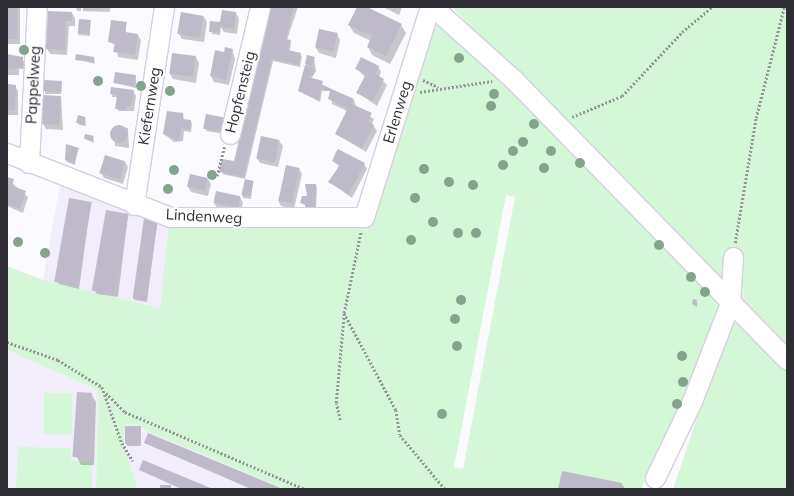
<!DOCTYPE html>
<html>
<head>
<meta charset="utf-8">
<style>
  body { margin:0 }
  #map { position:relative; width:794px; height:496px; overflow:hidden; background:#fbfafe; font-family:Mulish,sans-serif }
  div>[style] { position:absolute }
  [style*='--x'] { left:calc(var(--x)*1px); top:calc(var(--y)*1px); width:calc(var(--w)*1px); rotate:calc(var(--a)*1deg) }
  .built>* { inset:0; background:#f1edfb }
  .green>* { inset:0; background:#d4f7d8; transform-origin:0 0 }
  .shadow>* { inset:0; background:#0003; transform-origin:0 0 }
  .building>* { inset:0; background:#bebaca; transform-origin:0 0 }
  .round { border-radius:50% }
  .path>* { height:2.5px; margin-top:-1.25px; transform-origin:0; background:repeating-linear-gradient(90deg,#96959a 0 2px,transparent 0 4px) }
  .roads { filter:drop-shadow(1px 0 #d3cfe0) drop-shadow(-1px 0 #d3cfe0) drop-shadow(0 1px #d3cfe0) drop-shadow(0 -1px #d3cfe0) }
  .minor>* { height:19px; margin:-9.5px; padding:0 9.5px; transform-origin:9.5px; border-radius:9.5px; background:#fff }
  .trees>* { width:10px; height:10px; margin:-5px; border-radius:50%; background:#85a28d }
  span { translate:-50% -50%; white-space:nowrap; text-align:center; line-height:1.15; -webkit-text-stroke:4px #fff; paint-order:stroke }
  .street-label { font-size:15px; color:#2f2e34 }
  .frame { position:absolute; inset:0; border:8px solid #2f2e34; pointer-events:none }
</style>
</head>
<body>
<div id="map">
  <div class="built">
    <div style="clip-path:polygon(61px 179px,169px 220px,160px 308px,43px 280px)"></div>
    <div style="clip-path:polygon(7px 350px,98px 390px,96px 489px,7px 489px)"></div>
    <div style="clip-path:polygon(125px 424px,142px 425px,142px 429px,285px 489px,138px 489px,124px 445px)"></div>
  </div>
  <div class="green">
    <div style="clip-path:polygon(452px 7px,787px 7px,787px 350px,728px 292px)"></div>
    <div style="clip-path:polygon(evenodd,436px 19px,519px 95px,721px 306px,682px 411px,641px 489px,285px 489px,142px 429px,142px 425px,125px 424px,124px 445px,138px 489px,96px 489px,98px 390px,7px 350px,7px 266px,43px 280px,160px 308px,169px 220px,357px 221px,429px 21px,436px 19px,506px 195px,515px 197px,463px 469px,454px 467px,506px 195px)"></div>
    <div style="clip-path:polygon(729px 323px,745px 323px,787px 366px,787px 489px,673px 489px)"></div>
    <div style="left:44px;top:393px;width:28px;height:41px"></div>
    <div style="clip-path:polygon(18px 447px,71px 448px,71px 461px,92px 461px,92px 489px,16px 489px)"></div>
  </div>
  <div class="shadow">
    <div style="left:7px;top:7px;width:13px;height:37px"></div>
    <div style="clip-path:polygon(76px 7px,81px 7px,81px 11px,77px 11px)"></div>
    <div style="left:83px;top:7px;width:27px;height:4px;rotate:2deg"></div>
    <div style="clip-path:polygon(271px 7px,298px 7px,287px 40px,291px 43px,290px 51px,302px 56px,300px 67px,273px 61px,245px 179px,222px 174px,235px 162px)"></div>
    <div style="clip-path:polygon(358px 7px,401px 25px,406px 33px,390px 64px,372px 55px,368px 47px,371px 41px,354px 33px,349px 25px)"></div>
    <div style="clip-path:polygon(383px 7px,402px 7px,399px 15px)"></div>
    <div style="clip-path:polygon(49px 12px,72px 13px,75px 18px,75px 26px,69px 26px,67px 55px,50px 54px,47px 49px)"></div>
    <div style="clip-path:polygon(236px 13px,239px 19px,237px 34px,224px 32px,221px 27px,220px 35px,211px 34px)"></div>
    <div style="clip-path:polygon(204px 17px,207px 22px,204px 42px,182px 39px,179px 34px)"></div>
    <div style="clip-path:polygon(90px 21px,90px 36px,79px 35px,78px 33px)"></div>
    <div style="clip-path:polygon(126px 23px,126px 33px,138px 35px,141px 40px,138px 60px,118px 57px,116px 45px,109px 42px)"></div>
    <div style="clip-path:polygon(337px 34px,340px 40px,336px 58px,319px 53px,316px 48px)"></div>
    <div style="clip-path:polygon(232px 50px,235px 59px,229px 85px,214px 82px,211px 76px,225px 53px)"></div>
    <div style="clip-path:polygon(7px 55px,24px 61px,24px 69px,19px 69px,19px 75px,7px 75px)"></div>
    <div style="clip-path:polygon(196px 57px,199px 63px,196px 83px,173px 79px,170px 74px)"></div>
    <div style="clip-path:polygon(94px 58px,95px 64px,76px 59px)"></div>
    <div style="clip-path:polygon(314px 58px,316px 71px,311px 79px,354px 100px,356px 107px,374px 119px,372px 124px,377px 131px,366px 152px,336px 134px,347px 111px,332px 104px,331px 91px,322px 91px,320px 102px,299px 91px,306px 64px)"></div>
    <div style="clip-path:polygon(378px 66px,381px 72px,379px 77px,387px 85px,377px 106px,358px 93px,365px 77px,357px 69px)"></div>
    <div style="clip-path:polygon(136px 75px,136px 88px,114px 83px)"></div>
    <div style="left:45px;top:82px;width:16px;height:12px"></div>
    <div style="clip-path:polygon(7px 85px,15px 86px,18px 91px,18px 115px,7px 115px)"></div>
    <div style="clip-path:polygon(112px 88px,133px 91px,136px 96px,134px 111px,118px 111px,118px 97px,112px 97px)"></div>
    <div style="clip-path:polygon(61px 97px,63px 130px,46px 129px,43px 124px)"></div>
    <div style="clip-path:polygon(183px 114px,184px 120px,192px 123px,191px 132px,184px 131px,183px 141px,174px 142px,164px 134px)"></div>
    <div style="clip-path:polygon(207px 116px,225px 134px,206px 131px)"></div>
    <div style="clip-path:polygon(85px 118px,86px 126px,79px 125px,78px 122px)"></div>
    <div style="clip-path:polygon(114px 126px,128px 128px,129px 148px,115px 146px)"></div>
    <div style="clip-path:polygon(93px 136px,94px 143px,85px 139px)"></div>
    <div style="clip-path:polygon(279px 141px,283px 146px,278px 167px,260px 163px,257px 158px)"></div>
    <div style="clip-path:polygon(78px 149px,75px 165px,67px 162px,66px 160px)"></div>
    <div style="clip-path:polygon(336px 151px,364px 164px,367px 169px,352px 198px,329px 182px,339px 166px,333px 161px)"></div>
    <div style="clip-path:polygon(125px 162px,128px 167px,123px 184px,104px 178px,101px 173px)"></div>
    <div style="clip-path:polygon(299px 169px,302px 174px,294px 209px,281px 206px,278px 200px)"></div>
    <div style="clip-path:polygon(7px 178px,28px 197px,23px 213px,7px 206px)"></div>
    <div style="clip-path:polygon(208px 179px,211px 184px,208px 196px,191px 192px,188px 187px)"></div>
    <div style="clip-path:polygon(253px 182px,251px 199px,243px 198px,242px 195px)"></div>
    <div style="clip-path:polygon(316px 185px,317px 188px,316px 211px,301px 203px,303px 197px,308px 197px)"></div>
    <div style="clip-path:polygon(240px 197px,243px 203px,240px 214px,217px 208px,214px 203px)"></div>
    <div style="clip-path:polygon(91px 202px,79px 289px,59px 284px,57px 282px)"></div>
    <div style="clip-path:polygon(128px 215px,118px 297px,97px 294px,95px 291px)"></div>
    <div style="clip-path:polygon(157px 221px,147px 302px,135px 300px,133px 298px)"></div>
    <div style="clip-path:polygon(696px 301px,697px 303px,697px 307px,693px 304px)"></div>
    <div style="clip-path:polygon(78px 393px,91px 394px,96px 402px,94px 465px,81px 465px,77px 457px)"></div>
    <div style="clip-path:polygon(140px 427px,141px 446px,127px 446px,126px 443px)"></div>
    <div style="clip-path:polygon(145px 443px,281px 489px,251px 489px)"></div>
    <div style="clip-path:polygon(140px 470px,210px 489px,181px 489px)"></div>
    <div style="clip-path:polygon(622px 484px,625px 489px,559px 489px)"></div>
  </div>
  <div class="building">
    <div style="left:7px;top:7px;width:10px;height:32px"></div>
    <div style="clip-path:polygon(271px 7px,294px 7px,286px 39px,291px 40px,288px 50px,301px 53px,299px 65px,272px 59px,244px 177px,219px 172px,222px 159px,234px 161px)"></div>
    <div style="clip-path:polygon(357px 7px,367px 7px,402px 24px,386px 56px,367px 47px,372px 36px,348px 25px)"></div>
    <div style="clip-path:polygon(222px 10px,236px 12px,234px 29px,220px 27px,219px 33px,209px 32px,210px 21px,220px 22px)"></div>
    <div style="clip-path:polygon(48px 11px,72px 12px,72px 21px,66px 21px,65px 50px,46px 49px)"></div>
    <div style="left:181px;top:12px;width:23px;height:22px;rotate:10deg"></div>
    <div style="left:79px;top:19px;width:12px;height:14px;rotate:5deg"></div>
    <div style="clip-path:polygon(111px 20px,127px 22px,125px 32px,138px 34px,135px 55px,113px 52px,115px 43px,108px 42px)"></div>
    <div style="left:319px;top:29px;width:19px;height:19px;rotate:12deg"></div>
    <div style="clip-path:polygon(225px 47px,233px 49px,226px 80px,210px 76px,215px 50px,224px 52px)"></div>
    <div style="left:172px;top:53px;width:24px;height:21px;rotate:7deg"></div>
    <div style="clip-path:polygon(7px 54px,23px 57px,23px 67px,7px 70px)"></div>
    <div style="clip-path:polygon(76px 54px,94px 57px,94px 62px,75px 60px)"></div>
    <div style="clip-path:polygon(307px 55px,315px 57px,312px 66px,305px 64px)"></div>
    <div style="clip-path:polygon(361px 57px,379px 66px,375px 74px,384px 79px,373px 101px,356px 93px,366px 74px,355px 69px)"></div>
    <div style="clip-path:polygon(305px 65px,315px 68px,313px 75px,308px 77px,323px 81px,322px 85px,354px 99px,352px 104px,372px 113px,368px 121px,374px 125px,362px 148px,335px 134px,348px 108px,328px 99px,330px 91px,321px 89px,319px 100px,298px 91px)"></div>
    <div style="left:115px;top:72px;width:21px;height:11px;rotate:8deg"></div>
    <div style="left:44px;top:80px;width:18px;height:11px;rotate:3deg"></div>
    <div style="clip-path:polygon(7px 84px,16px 85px,15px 110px,7px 110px)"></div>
    <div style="clip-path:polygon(111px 87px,134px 90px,131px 106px,127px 106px,126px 110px,115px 109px,117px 95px,110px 94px)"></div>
    <div style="left:43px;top:95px;width:18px;height:29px;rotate:3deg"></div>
    <div style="clip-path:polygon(167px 111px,183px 113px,183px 119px,191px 120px,190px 130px,181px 128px,179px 141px,163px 134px)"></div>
    <div style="left:206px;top:114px;width:20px;height:15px;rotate:11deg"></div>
    <div style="left:78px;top:115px;width:8px;height:8px;rotate:14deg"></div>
    <div class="round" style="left:110px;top:125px;width:18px;height:18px"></div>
    <div style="left:85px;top:134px;width:9px;height:5px;rotate:13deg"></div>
    <div style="left:261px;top:136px;width:19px;height:23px;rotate:12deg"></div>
    <div style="clip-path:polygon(66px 144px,79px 148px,74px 163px,65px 160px)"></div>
    <div style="clip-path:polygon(338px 149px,365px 163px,349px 194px,328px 182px,340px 165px,332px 161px)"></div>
    <div style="left:105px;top:155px;width:21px;height:19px;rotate:17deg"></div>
    <div style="left:286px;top:165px;width:14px;height:36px;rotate:12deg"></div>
    <div style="left:190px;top:174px;width:18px;height:13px;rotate:13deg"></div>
    <div style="clip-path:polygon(7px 177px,14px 179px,12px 186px,26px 191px,20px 209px,7px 204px)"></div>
    <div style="left:245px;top:179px;width:9px;height:16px;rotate:13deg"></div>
    <div style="clip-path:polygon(305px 184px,316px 184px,315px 209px,305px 209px,305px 204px,300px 203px,302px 196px,307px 196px)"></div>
    <div style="left:216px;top:191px;width:25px;height:12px;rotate:12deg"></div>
    <div style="left:69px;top:198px;width:23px;height:85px;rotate:10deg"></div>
    <div style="left:106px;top:210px;width:23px;height:82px;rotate:10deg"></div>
    <div style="left:144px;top:218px;width:14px;height:81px;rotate:8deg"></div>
    <div style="clip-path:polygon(693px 299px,697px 300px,695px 305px,692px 304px)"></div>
    <div style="left:77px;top:392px;width:15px;height:65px;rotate:4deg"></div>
    <div style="left:125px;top:426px;width:16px;height:18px"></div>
    <div style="clip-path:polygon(148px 433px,283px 489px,254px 489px,144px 443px)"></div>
    <div style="clip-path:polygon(143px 460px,213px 489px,184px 489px,139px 470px)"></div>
    <div style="clip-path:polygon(562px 471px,622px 483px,621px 489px,558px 489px)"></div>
    <div style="left:160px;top:485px;width:11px;height:4px"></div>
  </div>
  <div class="path">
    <div style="--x:423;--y:80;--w:17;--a:25"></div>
    <div style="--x:420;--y:92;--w:73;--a:-8.7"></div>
    <div style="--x:572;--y:117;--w:54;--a:-22.8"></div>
    <div style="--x:622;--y:96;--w:88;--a:-46.8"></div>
    <div style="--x:682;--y:32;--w:39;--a:-40"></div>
    <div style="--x:217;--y:176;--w:30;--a:-76"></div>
    <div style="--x:735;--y:243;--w:127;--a:-80.5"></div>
    <div style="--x:756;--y:118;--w:114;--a:-75.8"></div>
    <div style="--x:344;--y:313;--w:110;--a:61.8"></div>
    <div style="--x:396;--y:410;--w:25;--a:81"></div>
    <div style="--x:400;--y:435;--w:70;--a:50.2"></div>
    <div style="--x:7;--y:342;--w:54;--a:19.4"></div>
    <div style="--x:58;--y:360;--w:52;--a:31.5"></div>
    <div style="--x:102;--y:387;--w:59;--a:70.3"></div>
    <div style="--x:122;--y:443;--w:21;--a:59"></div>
    <div style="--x:106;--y:393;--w:27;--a:45"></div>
    <div style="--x:125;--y:412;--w:196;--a:23.2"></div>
    <div style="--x:340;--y:420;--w:17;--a:-103"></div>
    <div style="--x:336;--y:403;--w:90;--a:-84.9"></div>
    <div style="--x:344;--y:313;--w:84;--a:-78.3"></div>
  </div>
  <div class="roads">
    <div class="minor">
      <div style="--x:433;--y:7;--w:108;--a:42"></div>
      <div style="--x:513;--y:79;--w:392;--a:45.7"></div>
      <div style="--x:230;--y:134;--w:130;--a:-76.7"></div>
      <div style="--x:7;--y:153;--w:175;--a:21.4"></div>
      <div style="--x:170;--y:217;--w:194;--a:0"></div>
      <div style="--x:364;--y:217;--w:220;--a:-72.6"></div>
      <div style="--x:29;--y:163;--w:156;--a:-87.1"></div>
      <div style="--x:134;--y:205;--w:200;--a:-81.4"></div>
      <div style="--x:655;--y:478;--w:85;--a:-64.3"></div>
      <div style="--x:692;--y:401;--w:105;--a:-68.8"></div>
      <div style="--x:730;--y:303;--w:46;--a:-86.3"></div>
    </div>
  </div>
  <div class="trees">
    <div style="left:24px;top:50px"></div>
    <div style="left:459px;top:58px"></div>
    <div style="left:98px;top:81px"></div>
    <div style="left:141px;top:86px"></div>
    <div style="left:170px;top:91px"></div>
    <div style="left:494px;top:94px"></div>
    <div style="left:491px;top:106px"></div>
    <div style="left:534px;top:124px"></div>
    <div style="left:523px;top:142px"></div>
    <div style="left:513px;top:151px"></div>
    <div style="left:551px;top:151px"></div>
    <div style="left:580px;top:163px"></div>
    <div style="left:503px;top:165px"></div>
    <div style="left:544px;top:168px"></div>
    <div style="left:424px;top:169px"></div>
    <div style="left:174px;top:170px"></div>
    <div style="left:212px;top:175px"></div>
    <div style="left:449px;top:182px"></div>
    <div style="left:473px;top:185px"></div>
    <div style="left:168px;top:189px"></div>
    <div style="left:415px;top:198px"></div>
    <div style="left:433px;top:222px"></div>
    <div style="left:458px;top:233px"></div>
    <div style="left:476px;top:233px"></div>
    <div style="left:411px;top:240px"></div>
    <div style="left:18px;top:242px"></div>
    <div style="left:659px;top:245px"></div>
    <div style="left:45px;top:253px"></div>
    <div style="left:691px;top:277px"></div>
    <div style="left:705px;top:292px"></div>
    <div style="left:461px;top:300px"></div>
    <div style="left:455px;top:319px"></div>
    <div style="left:457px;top:346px"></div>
    <div style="left:682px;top:356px"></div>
    <div style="left:683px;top:382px"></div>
    <div style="left:677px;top:404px"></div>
    <div style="left:442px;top:414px"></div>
  </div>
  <div class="street-label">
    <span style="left:33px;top:85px;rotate:-87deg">Pappelweg</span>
    <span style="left:240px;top:92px;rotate:-76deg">Hopfensteig</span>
    <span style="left:149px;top:106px;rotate:-81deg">Kiefernweg</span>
    <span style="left:397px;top:112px;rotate:-73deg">Erlenweg</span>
    <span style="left:204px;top:216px;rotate:3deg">Lindenweg</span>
  </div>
  <div class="frame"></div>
</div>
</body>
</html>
